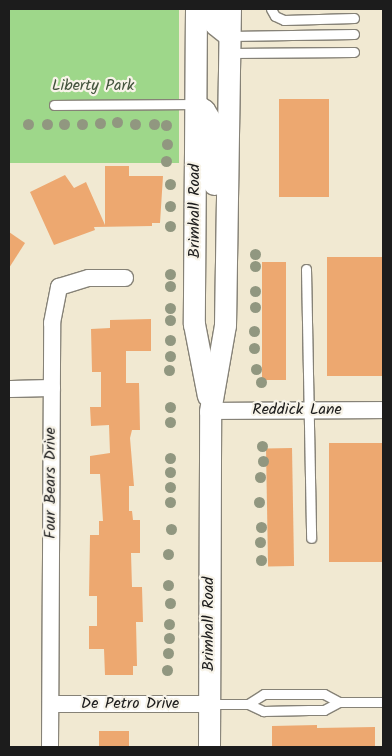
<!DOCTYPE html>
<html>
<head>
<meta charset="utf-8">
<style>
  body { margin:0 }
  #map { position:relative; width:392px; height:756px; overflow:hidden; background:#f1e9d2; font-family:Kalam,sans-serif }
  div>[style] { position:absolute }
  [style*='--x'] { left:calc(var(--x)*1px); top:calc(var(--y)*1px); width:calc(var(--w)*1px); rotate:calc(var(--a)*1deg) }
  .green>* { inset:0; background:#9ed78a; transform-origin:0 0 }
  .building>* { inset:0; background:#eda870; transform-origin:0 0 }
  .roads { filter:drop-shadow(1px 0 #868277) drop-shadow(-1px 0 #868277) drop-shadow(0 1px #868277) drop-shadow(0 -1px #868277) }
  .service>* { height:9px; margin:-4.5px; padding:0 4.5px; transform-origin:4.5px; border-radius:4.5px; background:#fff }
  .minor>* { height:16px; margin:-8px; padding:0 8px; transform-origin:8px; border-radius:8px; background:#fff }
  .tertiary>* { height:21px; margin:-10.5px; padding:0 10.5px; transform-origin:10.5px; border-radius:10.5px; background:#fff }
  .trees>* { width:11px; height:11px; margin:-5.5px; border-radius:50%; background:#919780 }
  span { translate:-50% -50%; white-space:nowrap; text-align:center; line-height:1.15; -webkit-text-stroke:4.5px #f7f3e8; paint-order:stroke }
  .park-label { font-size:16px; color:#43543d }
  .street-label { font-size:16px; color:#1c1c1c }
  .frame { position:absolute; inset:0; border:10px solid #1c1c1c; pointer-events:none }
</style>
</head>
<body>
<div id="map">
  <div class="green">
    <div style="left:9px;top:9px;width:170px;height:154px"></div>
  </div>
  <div class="building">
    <div style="left:279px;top:99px;width:50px;height:98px"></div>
    <div style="clip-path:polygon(105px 166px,129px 166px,129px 176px,163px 176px,160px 223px,152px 223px,152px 226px,94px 227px,95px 230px,54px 245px,30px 192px,65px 175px,74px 188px,86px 182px,105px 225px)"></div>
    <div style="clip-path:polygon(9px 232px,25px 243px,9px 268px)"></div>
    <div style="left:383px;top:257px;width:119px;height:56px;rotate:90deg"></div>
    <div style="left:262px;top:262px;width:24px;height:118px"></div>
    <div style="clip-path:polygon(151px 319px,151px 351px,126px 351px,126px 383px,139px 383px,140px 430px,132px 430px,130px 438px,134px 486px,129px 486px,129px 511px,132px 511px,133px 520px,140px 520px,140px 553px,131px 553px,132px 587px,142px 587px,143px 622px,136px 622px,137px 666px,133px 666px,133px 675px,105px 675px,104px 649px,89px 649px,89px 626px,97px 626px,97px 596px,89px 596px,90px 535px,99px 535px,99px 521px,103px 521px,100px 474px,90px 474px,90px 456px,110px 453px,109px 425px,91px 426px,90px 407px,101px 407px,101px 372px,92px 372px,91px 329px,110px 328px,110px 320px)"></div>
    <div style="left:383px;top:443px;width:119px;height:54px;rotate:90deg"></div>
    <div style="left:292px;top:448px;width:118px;height:26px;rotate:89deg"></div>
    <div style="clip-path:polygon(317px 725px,317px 728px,375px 727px,375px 747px,272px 747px,272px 726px)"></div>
    <div style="left:99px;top:731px;width:30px;height:16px"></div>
  </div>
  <div class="roads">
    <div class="service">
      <div style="--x:271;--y:9;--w:8;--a:60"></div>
      <div style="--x:275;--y:16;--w:10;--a:24"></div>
      <div style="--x:284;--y:20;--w:70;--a:-1.6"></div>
      <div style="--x:230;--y:36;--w:124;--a:-0.9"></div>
      <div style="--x:230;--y:53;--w:124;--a:-0.5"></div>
      <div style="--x:54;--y:105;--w:141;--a:-0.4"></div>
      <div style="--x:306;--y:269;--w:269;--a:88.9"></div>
      <div style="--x:210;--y:704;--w:38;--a:0"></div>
      <div style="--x:248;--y:704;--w:17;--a:25"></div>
      <div style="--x:263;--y:711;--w:46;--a:-1.2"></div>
      <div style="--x:309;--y:710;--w:15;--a:0"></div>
      <div style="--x:324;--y:710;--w:17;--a:-28"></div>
      <div style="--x:248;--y:704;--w:19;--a:-32"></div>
      <div style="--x:264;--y:694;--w:60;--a:0"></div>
      <div style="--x:324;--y:694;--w:17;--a:28"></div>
      <div style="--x:339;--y:702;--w:44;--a:0"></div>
    </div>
    <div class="minor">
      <div style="--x:9;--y:389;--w:43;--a:-1.3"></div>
      <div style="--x:210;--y:411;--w:173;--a:-0.3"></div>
      <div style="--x:51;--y:704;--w:158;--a:0"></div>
      <div style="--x:50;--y:747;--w:424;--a:-89.7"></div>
      <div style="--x:52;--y:323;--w:37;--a:-79"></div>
      <div style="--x:59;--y:287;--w:31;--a:-17"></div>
      <div style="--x:89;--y:278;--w:36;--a:0"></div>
    </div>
    <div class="tertiary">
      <div style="--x:196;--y:9;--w:315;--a:90.4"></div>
      <div style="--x:194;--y:324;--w:73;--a:79"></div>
      <div style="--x:212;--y:9;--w:15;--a:79"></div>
      <div style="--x:215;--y:24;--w:19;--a:39"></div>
      <div style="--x:195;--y:104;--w:11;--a:34"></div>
      <div style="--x:204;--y:110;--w:15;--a:58"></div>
      <div style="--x:212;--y:123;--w:61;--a:88.1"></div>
      <div style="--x:209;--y:747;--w:336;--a:-89.8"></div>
      <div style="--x:210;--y:411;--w:87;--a:-80.1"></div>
      <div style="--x:225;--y:325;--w:316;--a:-89.1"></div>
    </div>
  </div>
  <div class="trees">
    <div style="left:117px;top:122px"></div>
    <div style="left:100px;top:123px"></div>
    <div style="left:28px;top:124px"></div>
    <div style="left:47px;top:124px"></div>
    <div style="left:64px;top:124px"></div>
    <div style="left:82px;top:124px"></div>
    <div style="left:135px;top:124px"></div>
    <div style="left:154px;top:124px"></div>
    <div style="left:166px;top:125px"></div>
    <div style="left:167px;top:144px"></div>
    <div style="left:166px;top:161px"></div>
    <div style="left:170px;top:184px"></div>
    <div style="left:170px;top:206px"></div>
    <div style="left:170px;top:226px"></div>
    <div style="left:255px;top:254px"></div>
    <div style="left:255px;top:266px"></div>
    <div style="left:170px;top:274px"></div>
    <div style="left:170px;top:286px"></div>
    <div style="left:255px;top:291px"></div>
    <div style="left:255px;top:307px"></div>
    <div style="left:170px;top:308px"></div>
    <div style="left:170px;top:320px"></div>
    <div style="left:254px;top:331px"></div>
    <div style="left:170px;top:340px"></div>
    <div style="left:254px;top:348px"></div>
    <div style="left:170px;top:356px"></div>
    <div style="left:256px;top:369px"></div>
    <div style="left:169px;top:370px"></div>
    <div style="left:261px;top:382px"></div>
    <div style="left:170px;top:407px"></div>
    <div style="left:170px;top:422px"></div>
    <div style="left:262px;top:446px"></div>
    <div style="left:170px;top:458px"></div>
    <div style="left:263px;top:461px"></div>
    <div style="left:170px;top:472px"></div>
    <div style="left:260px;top:477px"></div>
    <div style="left:170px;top:487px"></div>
    <div style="left:170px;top:502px"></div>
    <div style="left:259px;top:502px"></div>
    <div style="left:261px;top:527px"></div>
    <div style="left:171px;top:529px"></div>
    <div style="left:260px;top:542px"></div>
    <div style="left:168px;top:554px"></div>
    <div style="left:261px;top:560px"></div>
    <div style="left:168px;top:585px"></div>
    <div style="left:170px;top:603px"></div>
    <div style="left:169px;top:624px"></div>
    <div style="left:169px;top:638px"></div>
    <div style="left:168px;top:653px"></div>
    <div style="left:167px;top:670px"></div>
  </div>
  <div class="park-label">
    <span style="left:93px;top:86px">Liberty Park</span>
  </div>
  <div class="street-label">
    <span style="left:195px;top:211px;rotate:-90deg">Brimhall Road</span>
    <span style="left:297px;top:410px">Reddick Lane</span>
    <span style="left:51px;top:483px;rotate:-90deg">Four Bears Drive</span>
    <span style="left:209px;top:624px;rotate:-90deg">Brimhall Road</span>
    <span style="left:130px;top:704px">De Petro Drive</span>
  </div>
  <div class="frame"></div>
</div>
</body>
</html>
